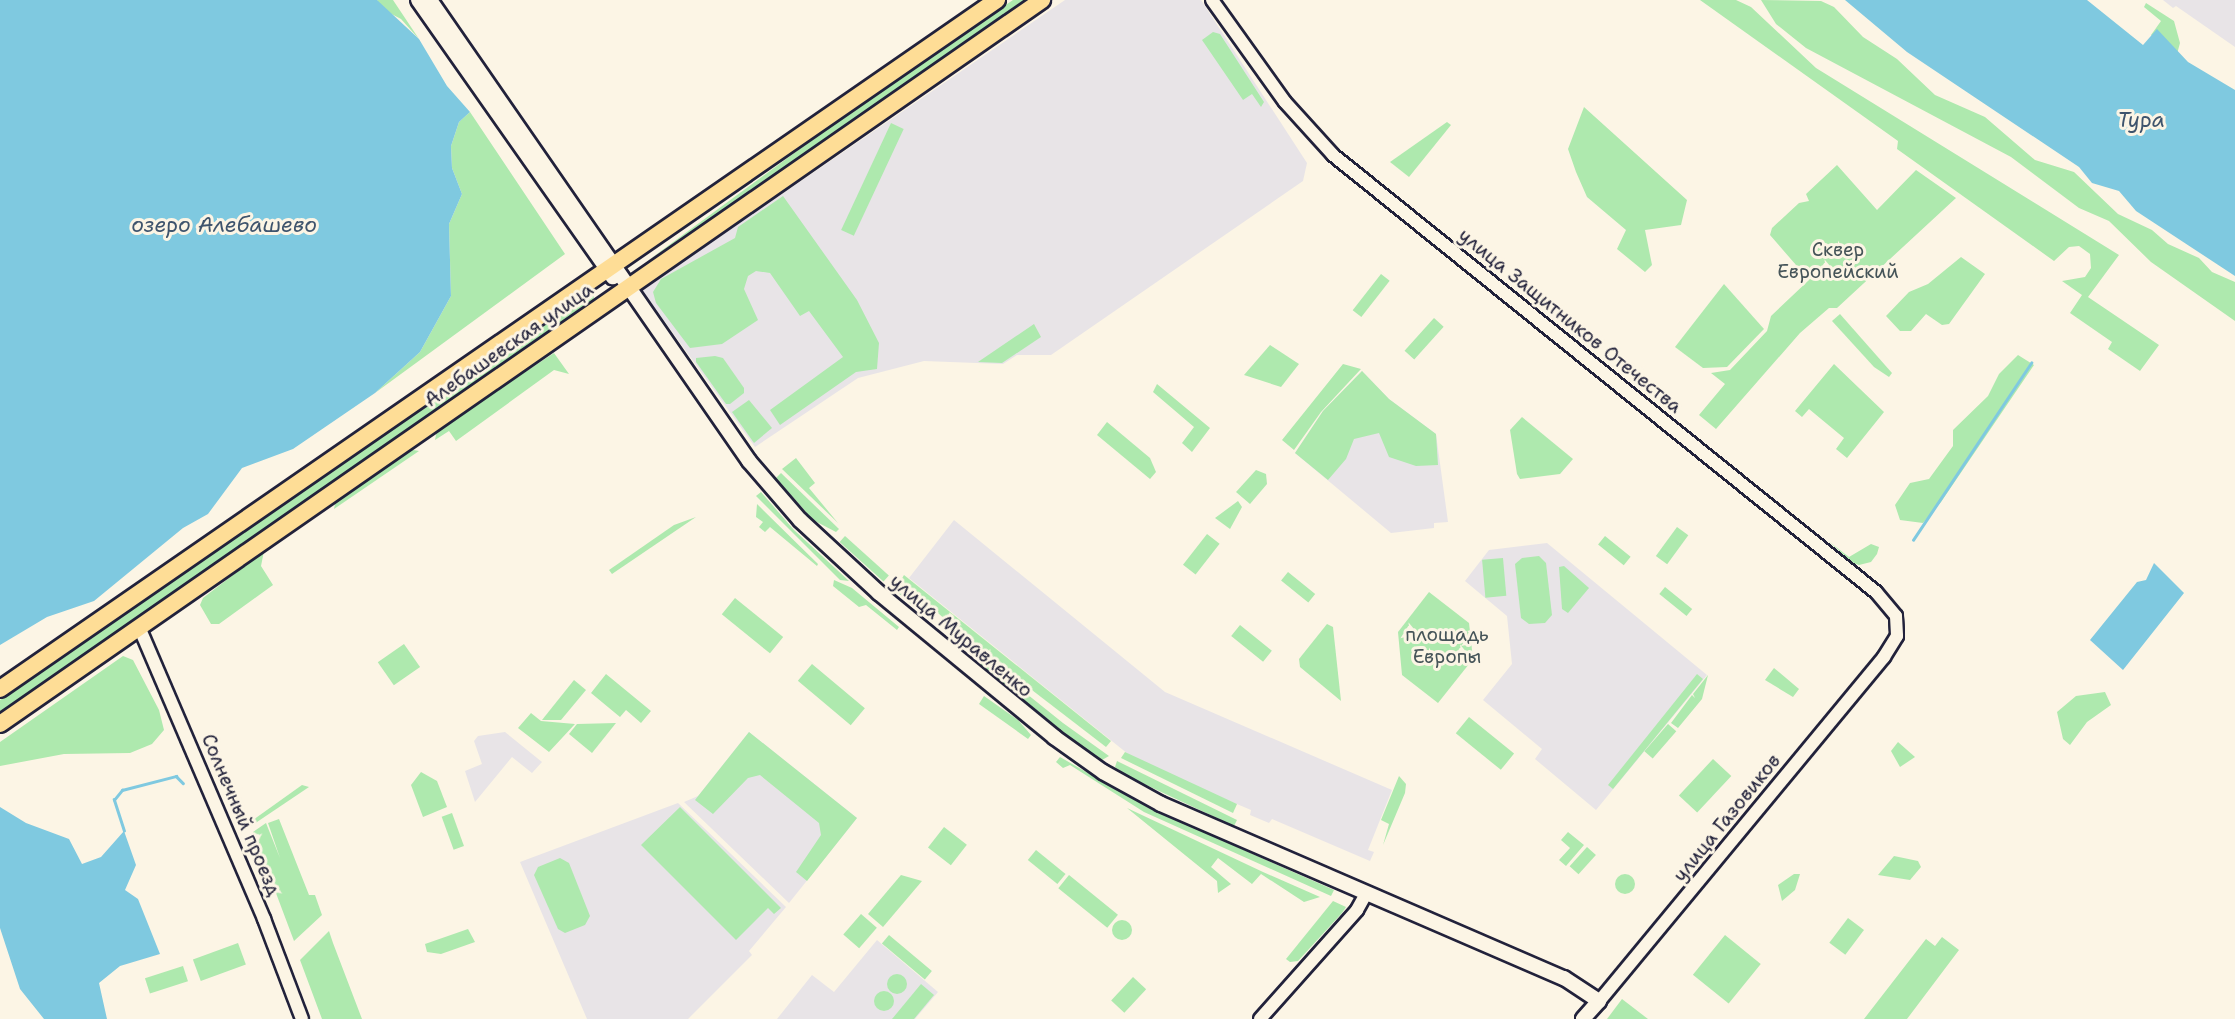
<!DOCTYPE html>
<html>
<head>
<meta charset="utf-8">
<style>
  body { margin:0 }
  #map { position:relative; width:2235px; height:1019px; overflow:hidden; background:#fcf5e5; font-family:"Shantell Sans",sans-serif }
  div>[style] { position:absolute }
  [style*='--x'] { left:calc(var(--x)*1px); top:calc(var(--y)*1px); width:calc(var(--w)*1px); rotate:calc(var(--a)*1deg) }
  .built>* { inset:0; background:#e8e4e7 }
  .green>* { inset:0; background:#aee9ae; transform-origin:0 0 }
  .round { border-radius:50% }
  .water>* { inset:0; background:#7fc9e0 }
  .stream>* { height:2.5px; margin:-1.25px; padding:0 1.25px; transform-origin:1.25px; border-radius:1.25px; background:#7fc9e0 }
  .roads { filter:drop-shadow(2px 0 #22223b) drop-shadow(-2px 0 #22223b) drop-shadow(0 2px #22223b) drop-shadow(0 -2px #22223b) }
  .tertiary>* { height:12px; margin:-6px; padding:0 6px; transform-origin:6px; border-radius:6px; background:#fcf5e5 }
  .secondary>* { height:14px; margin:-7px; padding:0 7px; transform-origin:7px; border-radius:7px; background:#fcf5e5 }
  .primary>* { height:16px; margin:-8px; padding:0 8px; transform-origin:8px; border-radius:8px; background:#fedd96 }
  span { translate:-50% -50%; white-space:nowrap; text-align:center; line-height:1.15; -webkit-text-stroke:6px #fcf5e5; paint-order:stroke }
  .park-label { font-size:19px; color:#455458 }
  .street-label { font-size:19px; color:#22223b }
  .water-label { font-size:21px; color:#3e546d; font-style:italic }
</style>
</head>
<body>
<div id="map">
  <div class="built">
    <div style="clip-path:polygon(1065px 0,1201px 0,1307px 163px,1303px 181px,1051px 355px,1017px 355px,1003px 364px,924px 361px,858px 378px,755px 447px,642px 290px)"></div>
    <div style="clip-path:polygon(2163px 0,2235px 0,2235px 47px,2176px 6px,2173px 8px)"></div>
    <div style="clip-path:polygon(1362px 371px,1389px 399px,1436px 434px,1448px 522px,1434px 523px,1434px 528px,1391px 533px,1295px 453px,1323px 411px)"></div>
    <div style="clip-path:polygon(954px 520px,1165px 692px,1392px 790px,1368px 850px,1374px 852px,1370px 861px,1272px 819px,1269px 823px,1250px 815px,1251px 810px,1138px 762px,909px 578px)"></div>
    <div style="clip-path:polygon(1547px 543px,1707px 675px,1596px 810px,1535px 759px,1542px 749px,1483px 700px,1512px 664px,1507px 616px,1465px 581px,1489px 550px)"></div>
    <div style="clip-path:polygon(505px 732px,542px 762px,532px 773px,512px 757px,475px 802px,465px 771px,482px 764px,474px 741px,478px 736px)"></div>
    <div style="clip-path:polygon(749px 732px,857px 818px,789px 903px,684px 802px,698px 796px)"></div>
    <div style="clip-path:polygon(678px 803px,786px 907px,749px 951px,752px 955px,688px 1019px,587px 1019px,520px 862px)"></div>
    <div style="clip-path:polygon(877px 940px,938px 992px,915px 1019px,777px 1019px,812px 975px,834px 992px)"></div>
  </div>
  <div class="green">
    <div style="clip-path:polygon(377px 0,393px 0,419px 39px,401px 19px,382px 9px)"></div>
    <div style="clip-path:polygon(1013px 0,1030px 0,646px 262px,861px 104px)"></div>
    <div style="clip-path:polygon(1700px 0,1736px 0,1751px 7px,1816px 68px,2119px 255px,2088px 297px,2159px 345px,2140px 371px,2108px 349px,2112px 342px,2070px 313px,2082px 295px,2062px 281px,2085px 277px,2091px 268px,2090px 254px,2079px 246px,2069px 247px,2054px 261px,1897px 149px,1898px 141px)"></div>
    <div style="clip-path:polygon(1761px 0,1821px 1px,1834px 7px,1863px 37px,1897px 59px,1935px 95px,1985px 117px,2035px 160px,2074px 172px,2118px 214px,2152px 230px,2168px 244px,2199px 258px,2212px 272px,2235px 282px,2235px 321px,2151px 262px,2109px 221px,2079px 208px,2011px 157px,1806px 48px,1776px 24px)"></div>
    <div style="clip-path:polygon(2146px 3px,2174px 21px,2180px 43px,2177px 54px,2172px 55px,2151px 35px,2161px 21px,2144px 7px)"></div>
    <div style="clip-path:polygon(1213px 32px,1220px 34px,1264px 102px,1261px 107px,1252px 94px,1243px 100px,1202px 40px)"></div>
    <div style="clip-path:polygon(1584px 107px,1687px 200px,1681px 225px,1645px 230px,1652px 265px,1645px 272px,1617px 249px,1626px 230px,1587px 197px,1576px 172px,1568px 149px)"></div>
    <div style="clip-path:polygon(470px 112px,565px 254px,375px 393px,420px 352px,451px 296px,449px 224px,462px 194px,452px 168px,451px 146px,459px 122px)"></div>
    <div style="clip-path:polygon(1447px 122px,1451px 125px,1409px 177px,1390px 162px)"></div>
    <div style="left:891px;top:123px;width:14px;height:118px;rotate:25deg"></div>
    <div style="clip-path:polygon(1837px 165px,1877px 210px,1916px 170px,1956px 198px,1837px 308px,1829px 308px,1800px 333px,1716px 429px,1699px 415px,1725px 384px,1711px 373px,1730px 370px,1767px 331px,1771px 316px,1809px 280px,1770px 235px,1772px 228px,1799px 203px,1809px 201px,1806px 194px)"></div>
    <div style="clip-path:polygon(783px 196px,857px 300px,879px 343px,877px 369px,856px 372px,780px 425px,770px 410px,843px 357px,809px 311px,800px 316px,770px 273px,756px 271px,748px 276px,744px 289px,758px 320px,722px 344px,690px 348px,656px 303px,653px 292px,661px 279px,735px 238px,738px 227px)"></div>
    <div style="clip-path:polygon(1961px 257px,1985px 274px,1949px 324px,1942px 325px,1926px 314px,1911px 331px,1900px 331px,1886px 316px,1909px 292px,1928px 284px)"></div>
    <div style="left:1381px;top:274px;width:11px;height:46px;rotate:38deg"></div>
    <div style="clip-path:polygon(1724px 284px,1764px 329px,1727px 367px,1703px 368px,1675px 347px)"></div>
    <div style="clip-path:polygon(587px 294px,594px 296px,593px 303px,0 713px,0 700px)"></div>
    <div style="clip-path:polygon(1840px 314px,1892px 373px,1889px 377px,1874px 367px,1832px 321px)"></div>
    <div style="left:1434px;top:318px;width:13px;height:44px;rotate:42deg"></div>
    <div style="clip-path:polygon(1034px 324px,1041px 337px,1002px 363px,978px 362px)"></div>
    <div style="clip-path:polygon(1270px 345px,1299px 364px,1281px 387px,1244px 375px)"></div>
    <div style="clip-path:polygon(554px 353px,569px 374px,554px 370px,456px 441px,449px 431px,435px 440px,437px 430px)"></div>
    <div style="clip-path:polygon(2018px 355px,2034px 365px,1941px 502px,1923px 523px,1900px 520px,1895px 505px,1910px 483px,1929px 479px,1953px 446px,1953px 430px,1988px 396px,1999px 374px)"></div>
    <div style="clip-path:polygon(715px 356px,723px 358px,744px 388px,744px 393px,730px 404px,726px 404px,696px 362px,696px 358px)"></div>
    <div style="clip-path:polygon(1343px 364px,1361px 369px,1321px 412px,1294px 450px,1282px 440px)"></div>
    <div style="clip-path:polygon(1834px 364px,1884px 412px,1847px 458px,1836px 449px,1844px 438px,1809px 409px,1802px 417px,1795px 411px)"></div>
    <div style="clip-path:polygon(1362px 371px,1389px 399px,1436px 434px,1438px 465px,1416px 466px,1389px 457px,1379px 433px,1354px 439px,1346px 459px,1328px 480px,1295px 453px,1323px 411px)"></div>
    <div style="clip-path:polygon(1157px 384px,1210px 428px,1192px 452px,1182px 443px,1194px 427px,1153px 392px)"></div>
    <div style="clip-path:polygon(749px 400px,772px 428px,754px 443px,732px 412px)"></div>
    <div style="clip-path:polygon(1522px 417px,1573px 459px,1560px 474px,1520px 479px,1517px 474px,1510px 430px)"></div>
    <div style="clip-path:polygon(1107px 422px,1150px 458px,1156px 472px,1150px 479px,1097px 435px)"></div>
    <div style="clip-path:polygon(408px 449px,419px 451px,334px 509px,336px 499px)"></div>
    <div style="clip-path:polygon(796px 458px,815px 483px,809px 488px,838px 523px,782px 469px)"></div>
    <div style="clip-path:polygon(1256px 470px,1266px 474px,1267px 484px,1250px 504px,1236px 492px)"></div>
    <div style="clip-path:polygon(781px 473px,839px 529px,836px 532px,813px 520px,776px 478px)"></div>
    <div style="clip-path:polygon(761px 492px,794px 530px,849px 581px,840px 580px,756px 496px)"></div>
    <div style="clip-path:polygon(1238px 501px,1242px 507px,1230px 529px,1215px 518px)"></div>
    <div style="clip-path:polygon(757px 504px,818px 564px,817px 566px,770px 527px,765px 532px,759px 527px,763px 522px,756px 517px)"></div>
    <div style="clip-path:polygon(696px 517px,612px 574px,609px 570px,674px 525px)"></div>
    <div style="left:1677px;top:527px;width:14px;height:36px;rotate:36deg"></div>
    <div style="left:1207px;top:534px;width:16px;height:39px;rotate:38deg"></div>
    <div style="left:845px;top:536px;width:59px;height:8px;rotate:42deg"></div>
    <div style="left:1605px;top:536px;width:33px;height:11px;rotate:39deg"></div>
    <div style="clip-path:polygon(1828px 541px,1849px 557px,1871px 544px,1879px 547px,1877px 554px,1871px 562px,1859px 565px,1853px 563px)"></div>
    <div style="clip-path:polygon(264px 551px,261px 566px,273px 585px,219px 624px,211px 624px,200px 605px,203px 598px)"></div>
    <div style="clip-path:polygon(1539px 556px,1546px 563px,1552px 615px,1545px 623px,1529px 624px,1521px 618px,1515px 564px,1522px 558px)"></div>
    <div style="left:1503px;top:558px;width:38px;height:21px;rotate:85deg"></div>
    <div style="clip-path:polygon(1564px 566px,1589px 588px,1568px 613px,1562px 609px,1559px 567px)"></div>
    <div style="left:1288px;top:572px;width:35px;height:11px;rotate:39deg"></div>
    <div style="clip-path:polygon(904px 575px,1111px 741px,1106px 747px,976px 647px,901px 580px)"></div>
    <div style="clip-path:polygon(834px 580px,852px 588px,899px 627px,897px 630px,866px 605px,859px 607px,833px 586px)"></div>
    <div style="left:902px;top:587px;width:45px;height:7px;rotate:41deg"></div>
    <div style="left:1665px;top:587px;width:35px;height:9px;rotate:39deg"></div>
    <div style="clip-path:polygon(1429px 592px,1469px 623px,1473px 659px,1438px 703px,1402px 675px,1398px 632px)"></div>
    <div style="left:735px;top:598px;width:62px;height:21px;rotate:39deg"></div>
    <div style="clip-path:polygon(1327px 624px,1333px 627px,1341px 701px,1300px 667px,1299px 659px)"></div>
    <div style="left:1240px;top:625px;width:41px;height:14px;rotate:39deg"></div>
    <div style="left:404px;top:644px;width:28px;height:32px;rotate:55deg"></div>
    <div style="clip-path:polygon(123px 656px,133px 660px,159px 710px,164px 730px,152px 744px,130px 753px,64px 754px,0 766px,0 742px)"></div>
    <div style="clip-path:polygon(981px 657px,1063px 723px,1109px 756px,1102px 760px,1067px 735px,980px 665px)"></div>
    <div style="left:812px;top:664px;width:69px;height:22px;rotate:40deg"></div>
    <div style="clip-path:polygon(1774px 668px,1799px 689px,1793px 697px,1765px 680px)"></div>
    <div style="clip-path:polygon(606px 674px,651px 711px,641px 723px,626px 710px,620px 717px,591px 693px)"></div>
    <div style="clip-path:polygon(1697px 674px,1703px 679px,1613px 789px,1608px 785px)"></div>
    <div style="clip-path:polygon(1708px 675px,1702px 699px,1678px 728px,1671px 723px,1692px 695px,1695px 698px,1693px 694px)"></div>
    <div style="clip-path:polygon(574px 680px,586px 690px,561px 720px,542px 720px)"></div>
    <div style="clip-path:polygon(2105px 692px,2111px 705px,2087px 722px,2070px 745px,2063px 739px,2057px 712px,2076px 696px)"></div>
    <div style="clip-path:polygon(984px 696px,1018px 720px,1031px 735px,1028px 739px,979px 704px)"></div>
    <div style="clip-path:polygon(531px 713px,541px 721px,575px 724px,549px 752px,518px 728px)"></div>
    <div style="left:1469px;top:717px;width:58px;height:21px;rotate:39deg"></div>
    <div style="clip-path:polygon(616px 723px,592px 753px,569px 734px,577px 724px)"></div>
    <div style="left:1668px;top:724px;width:11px;height:36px;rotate:41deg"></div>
    <div style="clip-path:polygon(749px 732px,857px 818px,807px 881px,796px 872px,821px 835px,819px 823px,760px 775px,748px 778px,713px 814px,695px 800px)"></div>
    <div style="clip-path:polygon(1898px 742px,1915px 757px,1900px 767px,1891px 751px)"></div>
    <div style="clip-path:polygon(1125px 752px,1237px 804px,1233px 813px,1121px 758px)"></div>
    <div style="clip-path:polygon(1060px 757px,1149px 808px,1334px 890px,1331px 896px,1144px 812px,1070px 765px,1063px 768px,1056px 762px)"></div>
    <div style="left:1713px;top:759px;width:25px;height:50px;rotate:43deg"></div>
    <div style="clip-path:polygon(1117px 761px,1237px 820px,1234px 826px,1127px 776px,1115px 767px)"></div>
    <div style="clip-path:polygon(421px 772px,437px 781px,447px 807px,423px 817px,411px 785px)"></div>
    <div style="clip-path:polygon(1399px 776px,1406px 784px,1405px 793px,1383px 845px,1389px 824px,1381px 820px)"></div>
    <div style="clip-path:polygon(302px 785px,309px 787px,251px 826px,250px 822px)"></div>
    <div style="clip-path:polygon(680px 807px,781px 908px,774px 914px,768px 908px,736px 940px,641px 845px)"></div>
    <div style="clip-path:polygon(1127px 808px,1263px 872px,1320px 897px,1304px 902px,1261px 874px,1252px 884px,1218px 858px,1211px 867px,1231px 884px,1218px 893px,1217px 881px)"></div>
    <div style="left:452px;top:813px;width:35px;height:11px;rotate:70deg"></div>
    <div style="clip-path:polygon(279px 819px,309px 895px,315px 895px,322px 915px,294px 941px,253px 832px,266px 823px,280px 858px,268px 823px)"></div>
    <div style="left:944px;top:827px;width:29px;height:26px;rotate:38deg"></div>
    <div style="clip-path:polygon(1568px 832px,1584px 845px,1566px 866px,1559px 860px,1570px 848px,1561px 840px)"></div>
    <div style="left:1587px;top:847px;width:12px;height:26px;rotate:42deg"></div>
    <div style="left:1036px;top:850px;width:38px;height:13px;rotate:39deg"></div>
    <div style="clip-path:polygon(1894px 856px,1918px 861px,1921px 867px,1910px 880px,1878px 875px)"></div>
    <div style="clip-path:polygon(560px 858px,569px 863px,590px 916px,585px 925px,565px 933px,558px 929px,534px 875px,538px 867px)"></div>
    <div class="round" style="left:1615px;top:874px;width:20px;height:20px"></div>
    <div style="clip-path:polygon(1794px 874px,1800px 874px,1795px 890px,1782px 901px,1778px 885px)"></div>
    <div style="clip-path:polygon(901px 875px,922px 881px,883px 927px,868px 914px)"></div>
    <div style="left:1069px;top:875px;width:63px;height:17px;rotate:39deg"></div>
    <div style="clip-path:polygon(1333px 901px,1346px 907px,1342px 913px,1298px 961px,1290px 962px,1286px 959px)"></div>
    <div style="left:861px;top:914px;width:21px;height:27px;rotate:41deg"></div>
    <div style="left:1848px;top:918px;width:20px;height:31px;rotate:37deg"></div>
    <div class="round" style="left:1112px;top:920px;width:20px;height:20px"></div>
    <div style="clip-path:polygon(468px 929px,475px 942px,441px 954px,427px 952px,425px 944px)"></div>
    <div style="clip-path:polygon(329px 931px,333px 943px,362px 1019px,322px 1019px,300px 960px)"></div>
    <div style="left:889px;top:935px;width:56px;height:11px;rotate:40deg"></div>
    <div style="left:1725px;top:935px;width:46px;height:51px;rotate:39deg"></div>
    <div style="clip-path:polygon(1942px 937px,1959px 950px,1907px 1019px,1864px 1019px,1926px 939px,1935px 946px)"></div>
    <div style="left:238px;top:943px;width:23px;height:48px;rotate:70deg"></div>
    <div style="left:183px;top:966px;width:16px;height:40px;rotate:72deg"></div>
    <div class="round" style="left:887px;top:974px;width:20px;height:20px"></div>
    <div style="left:1133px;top:977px;width:18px;height:32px;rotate:43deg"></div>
    <div style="clip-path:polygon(921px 984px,934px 995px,914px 1019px,892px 1019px)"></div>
    <div class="round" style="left:874px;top:991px;width:20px;height:20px"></div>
    <div style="clip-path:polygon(1622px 999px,1648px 1019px,1607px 1019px)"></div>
  </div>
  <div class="water">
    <div style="clip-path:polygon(0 0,377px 0,419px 39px,447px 86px,470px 112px,459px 122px,451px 146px,452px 168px,462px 194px,449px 224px,451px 296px,420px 352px,375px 393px,293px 449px,242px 468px,208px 514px,183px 528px,94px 601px,47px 617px,0 645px)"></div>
    <div style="clip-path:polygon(1845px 0,2087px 0,2143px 45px,2157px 29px,2188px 62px,2235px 90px,2235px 276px,2136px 211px,2119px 191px,2092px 183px,2079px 167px,1907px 52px)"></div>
    <div style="clip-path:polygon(2154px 563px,2184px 593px,2123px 670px,2090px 640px,2137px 582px,2146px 580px)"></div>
    <div style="clip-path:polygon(0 807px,26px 823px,69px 839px,82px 864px,101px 857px,124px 831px,136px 865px,125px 890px,138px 899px,160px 954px,120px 966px,99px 983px,107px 1019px,44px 1019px,20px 989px,0 928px)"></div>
  </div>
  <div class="stream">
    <div style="--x:1913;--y:540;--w:213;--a:-56.3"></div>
    <div style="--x:124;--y:831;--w:33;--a:-108"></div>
    <div style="--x:114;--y:800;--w:13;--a:-51"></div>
    <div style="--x:122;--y:790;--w:56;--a:-14.5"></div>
    <div style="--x:176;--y:776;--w:10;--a:45"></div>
  </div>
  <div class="roads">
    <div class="tertiary">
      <div style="--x:1212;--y:0;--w:125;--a:54.4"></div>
      <div style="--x:1285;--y:102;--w:72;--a:47.8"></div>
      <div style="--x:1333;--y:155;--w:697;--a:38.83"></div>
      <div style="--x:1876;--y:592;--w:31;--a:50"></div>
      <div style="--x:1896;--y:616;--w:20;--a:87"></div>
      <div style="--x:1897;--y:636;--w:25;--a:122"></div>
      <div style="--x:1884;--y:657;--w:447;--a:129.6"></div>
      <div style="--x:139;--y:627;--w:318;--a:66.8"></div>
      <div style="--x:264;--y:919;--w:107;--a:69.2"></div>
      <div style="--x:1260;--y:1019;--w:146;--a:-48.3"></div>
      <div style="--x:1357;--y:910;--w:18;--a:-61"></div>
    </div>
    <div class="secondary">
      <div style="--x:418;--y:0;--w:339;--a:54.9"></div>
      <div style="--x:430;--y:0;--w:561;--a:55.32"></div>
      <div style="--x:749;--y:461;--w:78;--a:49.2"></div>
      <div style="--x:800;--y:520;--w:108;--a:42.7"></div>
      <div style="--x:879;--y:593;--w:227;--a:39.4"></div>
      <div style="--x:1054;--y:737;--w:60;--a:35.5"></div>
      <div style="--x:1103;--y:772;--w:66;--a:28.9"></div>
      <div style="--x:1161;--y:804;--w:439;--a:23.4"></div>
      <div style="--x:1564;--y:978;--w:42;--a:33.3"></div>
      <div style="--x:1599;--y:1001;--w:24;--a:132"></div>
    </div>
    <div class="primary">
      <div style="--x:0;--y:689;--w:1212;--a:-34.65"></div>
      <div style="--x:0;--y:724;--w:1269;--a:-34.79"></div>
    </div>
  </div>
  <div class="park-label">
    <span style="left:1838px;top:261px">Сквер<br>Европейский</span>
    <span style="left:1447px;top:646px">площадь<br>Европы</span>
  </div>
  <div class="street-label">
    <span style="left:1570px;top:321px;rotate:39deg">улица Защитников Отечества</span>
    <span style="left:509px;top:345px;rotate:-35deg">Алебашевская улица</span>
    <span style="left:961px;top:636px;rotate:40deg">улица Муравленко</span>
    <span style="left:241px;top:815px;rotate:67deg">Солнечный проезд</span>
    <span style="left:1727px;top:818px;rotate:-51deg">улица Газовиков</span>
  </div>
  <div class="water-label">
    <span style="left:2141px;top:120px">Тура</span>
    <span style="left:224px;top:225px">озеро Алебашево</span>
  </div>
</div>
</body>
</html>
